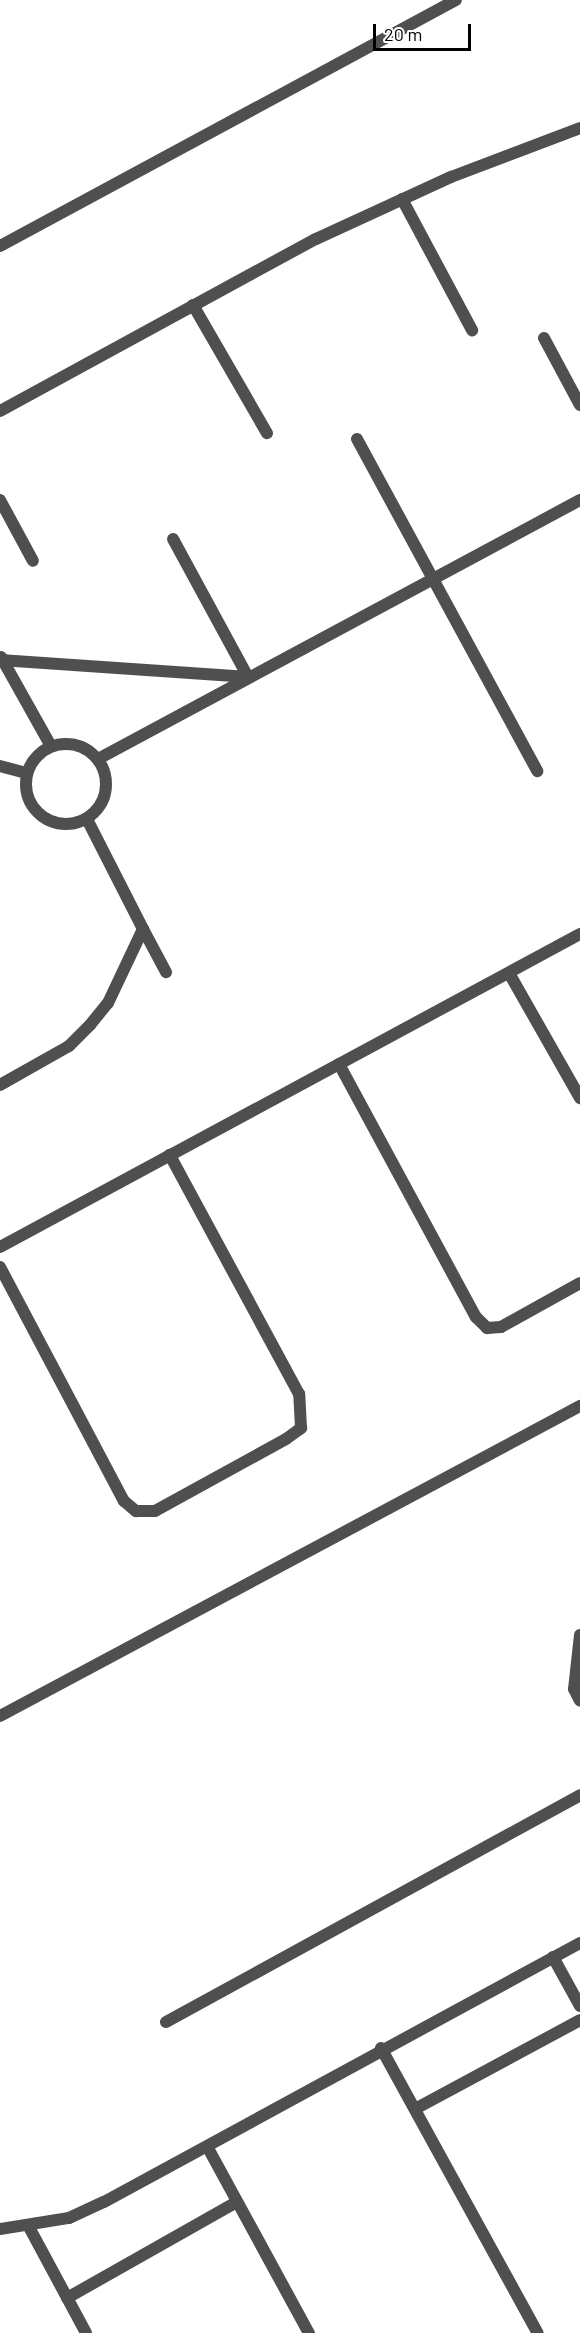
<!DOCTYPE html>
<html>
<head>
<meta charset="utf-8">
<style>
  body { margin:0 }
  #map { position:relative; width:580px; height:2333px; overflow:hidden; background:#fff; font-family:Barlow,sans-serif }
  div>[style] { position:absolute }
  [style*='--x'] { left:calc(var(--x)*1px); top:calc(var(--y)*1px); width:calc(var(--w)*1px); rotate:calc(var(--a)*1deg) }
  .street>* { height:12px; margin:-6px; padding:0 6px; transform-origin:6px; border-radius:6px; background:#4f4f4f }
  .street>.ring { margin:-6px; padding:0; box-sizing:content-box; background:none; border:12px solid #4f4f4f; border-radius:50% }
  span { translate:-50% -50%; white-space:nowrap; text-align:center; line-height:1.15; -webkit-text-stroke:5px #fff; paint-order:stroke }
  .scale { position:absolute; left:373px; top:24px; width:98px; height:27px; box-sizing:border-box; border:3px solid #000; border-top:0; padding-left:8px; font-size:18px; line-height:21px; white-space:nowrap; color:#000; -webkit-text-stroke:4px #fff; paint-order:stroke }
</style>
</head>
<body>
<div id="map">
  <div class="street">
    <div style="--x:402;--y:199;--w:149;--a:61.9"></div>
    <div style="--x:0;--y:246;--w:518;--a:-28.35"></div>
    <div style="--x:193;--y:305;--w:148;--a:60"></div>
    <div style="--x:544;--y:338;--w:76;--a:61.8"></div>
    <div style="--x:0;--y:411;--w:360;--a:-28.6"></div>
    <div style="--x:316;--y:239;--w:149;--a:-24.7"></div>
    <div style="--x:451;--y:177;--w:138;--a:-20.8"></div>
    <div style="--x:357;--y:439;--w:378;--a:61.5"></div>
    <div style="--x:0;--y:500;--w:69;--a:61.6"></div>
    <div style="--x:1;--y:657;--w:102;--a:60.7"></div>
    <div style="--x:0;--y:660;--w:249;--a:3.9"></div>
    <div style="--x:248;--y:677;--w:157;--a:-118.5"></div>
    <div class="ring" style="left:26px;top:744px;width:68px;height:68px"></div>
    <div style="--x:98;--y:759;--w:547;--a:-28.25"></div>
    <div style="--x:0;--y:766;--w:28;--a:15"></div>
    <div style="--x:143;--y:929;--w:49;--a:61.9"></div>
    <div style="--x:509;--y:973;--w:144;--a:60.4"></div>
    <div style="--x:339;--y:1064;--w:288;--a:61.6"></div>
    <div style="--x:476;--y:1317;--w:16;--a:45"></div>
    <div style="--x:487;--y:1328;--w:14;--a:-4"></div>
    <div style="--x:501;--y:1327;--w:90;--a:-29.1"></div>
    <div style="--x:0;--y:1085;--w:79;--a:-29.5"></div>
    <div style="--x:69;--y:1046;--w:30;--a:-45"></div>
    <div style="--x:90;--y:1025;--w:28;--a:-51"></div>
    <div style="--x:108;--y:1003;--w:82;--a:-64.7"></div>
    <div style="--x:143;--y:929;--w:123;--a:-117"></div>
    <div style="--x:0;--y:1247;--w:659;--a:-28.35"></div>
    <div style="--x:0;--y:1267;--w:265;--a:62.1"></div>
    <div style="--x:124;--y:1501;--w:16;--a:40"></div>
    <div style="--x:136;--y:1511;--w:19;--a:0"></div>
    <div style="--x:155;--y:1511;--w:149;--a:-28.8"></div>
    <div style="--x:286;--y:1439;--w:19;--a:-36"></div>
    <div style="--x:301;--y:1428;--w:34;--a:-93"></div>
    <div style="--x:299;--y:1394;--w:272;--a:-118.4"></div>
    <div style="--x:580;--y:1635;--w:54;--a:96.3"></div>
    <div style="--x:574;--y:1689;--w:13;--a:63"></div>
    <div style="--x:0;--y:1716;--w:658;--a:-28.12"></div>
    <div style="--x:553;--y:1957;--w:56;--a:61.1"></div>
    <div style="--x:166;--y:2022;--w:472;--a:-28.7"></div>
    <div style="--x:381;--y:2048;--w:325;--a:61.2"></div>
    <div style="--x:415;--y:2109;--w:187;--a:-28.3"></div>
    <div style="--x:208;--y:2148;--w:211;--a:61.4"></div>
    <div style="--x:29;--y:2227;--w:120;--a:61.7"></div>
    <div style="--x:0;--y:2229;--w:70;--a:-9.1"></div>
    <div style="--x:69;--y:2218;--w:38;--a:-25"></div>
    <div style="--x:104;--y:2202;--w:542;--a:-28.55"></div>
    <div style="--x:67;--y:2298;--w:195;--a:-29.5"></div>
  </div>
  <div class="scale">20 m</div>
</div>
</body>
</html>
